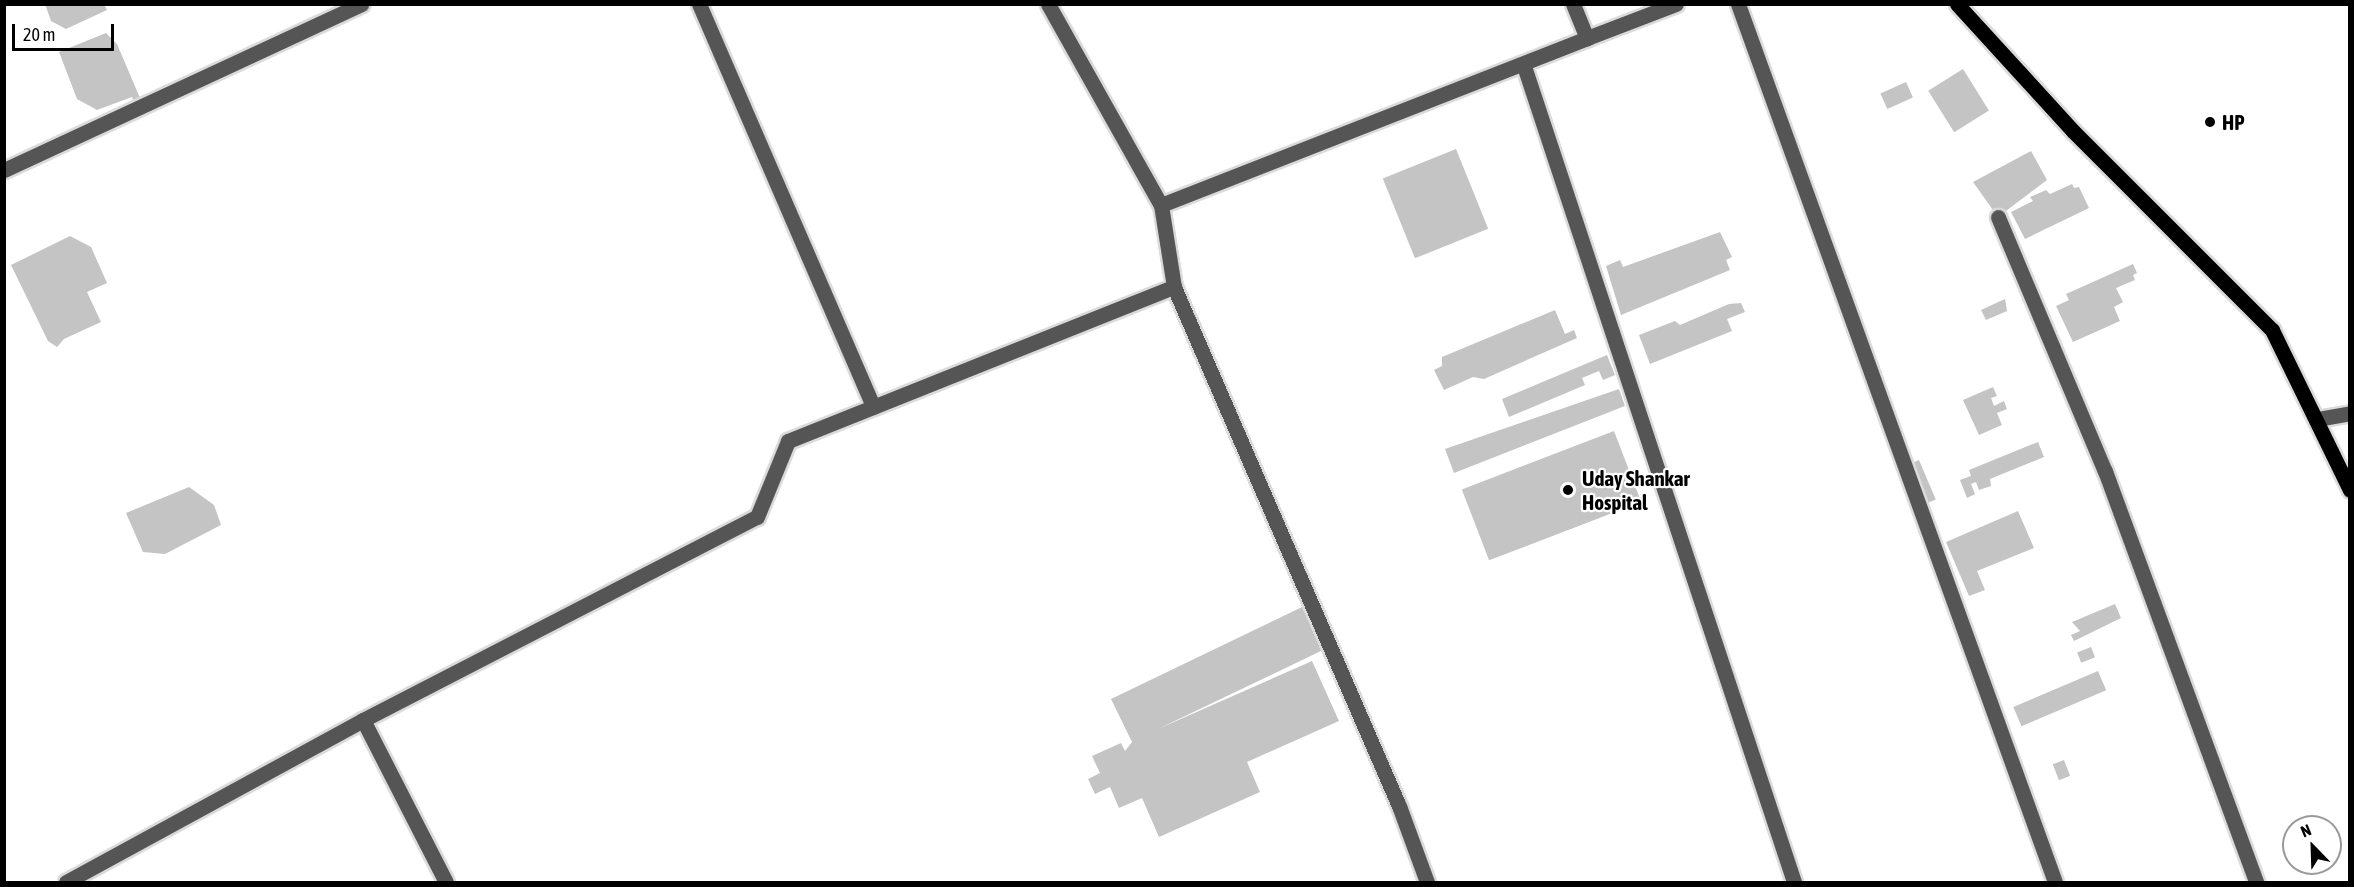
<!DOCTYPE html>
<html>
<head>
<meta charset="utf-8">
<style>
  body { margin:0 }
  #map { position:relative; width:2354px; height:887px; overflow:hidden; background:#fff; font-family:"Asap Condensed",sans-serif }
  div>[style] { position:absolute }
  [style*='--x'] { left:calc(var(--x)*1px); top:calc(var(--y)*1px); width:calc(var(--w)*1px); rotate:calc(var(--a)*1deg) }
  .building>* { inset:0; background:#c4c4c4; transform-origin:0 0 }
  .roads { filter:drop-shadow(2px 0 #dbdbdb) drop-shadow(-2px 0 #dbdbdb) drop-shadow(0 2px #dbdbdb) drop-shadow(0 -2px #dbdbdb) }
  .minor>* { height:15px; margin:-7.5px; padding:0 7.5px; transform-origin:7.5px; border-radius:7.5px; background:#555 }
  .major>* { height:15px; margin:-7.5px; padding:0 7.5px; transform-origin:7.5px; border-radius:7.5px; background:#000 }
  .dots>* { width:16px; height:16px; translate:-50% -50%; box-sizing:border-box; border:3px solid #fff; border-radius:50% }
  span { translate:-50% -50%; white-space:nowrap; text-align:center; line-height:1.15; -webkit-text-stroke:4.5px #fff; paint-order:stroke }
  .poi-label { font-size:21px; color:#000; font-weight:700 }
  .left { translate:0 -50%; text-align:left }
  .frame { position:absolute; inset:0; border:6px solid #000; pointer-events:none }
  .north { position:absolute; left:2282px; top:815px; width:60px; height:60px; box-sizing:border-box; background:#fff; border:2px solid #999; border-radius:50%; rotate:337deg; font-size:16px; font-weight:700; line-height:24px; text-align:center; color:#000 }
  .north::after { content:''; display:block; margin:auto; width:21px; height:27px; background:#000; clip-path:polygon(50% 0,100% 100%,50% 72%,0 100%) }
  .scale { position:absolute; left:12px; top:24px; width:102px; height:27px; box-sizing:border-box; border:3px solid #000; border-top:0; padding-left:8px; font-size:18px; line-height:21px; white-space:nowrap; color:#000; -webkit-text-stroke:4px #fff; paint-order:stroke }
</style>
</head>
<body>
<div id="map">
  <div class="building">
    <div style="clip-path:polygon(45px 4px,104px 4px,107px 10px,66px 29px,51px 21px)"></div>
    <div style="clip-path:polygon(106px 33px,117px 44px,140px 98px,133px 100px,132px 97px,97px 110px,77px 99px,59px 52px)"></div>
    <div style="left:1963px;top:69px;width:49px;height:41px;rotate:58deg"></div>
    <div style="left:1906px;top:82px;width:17px;height:28px;rotate:66deg"></div>
    <div style="left:1456px;top:149px;width:86px;height:79px;rotate:68deg"></div>
    <div style="clip-path:polygon(2031px 151px,2047px 180px,1998px 217px,1973px 182px)"></div>
    <div style="clip-path:polygon(2072px 184px,2074px 188px,2079px 187px,2089px 208px,2025px 239px,2011px 212px,2033px 201px,2030px 197px,2046px 190px,2050px 194px)"></div>
    <div style="clip-path:polygon(1720px 232px,1732px 257px,1726px 260px,1730px 270px,1621px 315px,1606px 266px,1620px 260px,1623px 267px)"></div>
    <div style="clip-path:polygon(70px 236px,91px 247px,107px 283px,87px 292px,101px 322px,64px 339px,57px 347px,48px 341px,11px 265px)"></div>
    <div style="clip-path:polygon(2133px 264px,2137px 273px,2133px 275px,2135px 280px,2116px 288px,2123px 302px,2114px 307px,2120px 321px,2073px 342px,2056px 306px,2069px 300px,2066px 294px)"></div>
    <div style="clip-path:polygon(2005px 299px,2007px 311px,1986px 320px,1981px 310px)"></div>
    <div style="clip-path:polygon(1741px 303px,1745px 312px,1727px 319px,1732px 331px,1650px 364px,1639px 335px,1675px 321px,1680px 325px,1729px 304px)"></div>
    <div style="clip-path:polygon(1555px 310px,1565px 334px,1574px 330px,1577px 338px,1484px 379px,1473px 377px,1444px 390px,1434px 370px,1442px 366px,1442px 357px)"></div>
    <div style="clip-path:polygon(1607px 355px,1615px 375px,1603px 380px,1599px 371px,1582px 378px,1585px 385px,1509px 417px,1502px 399px)"></div>
    <div style="clip-path:polygon(1993px 387px,1997px 396px,1991px 398px,1994px 406px,2004px 401px,2007px 409px,1997px 413px,2002px 425px,1979px 435px,1963px 400px)"></div>
    <div style="clip-path:polygon(1619px 389px,1625px 406px,1454px 473px,1445px 449px)"></div>
    <div style="left:1614px;top:431px;width:76px;height:163px;rotate:69deg"></div>
    <div style="clip-path:polygon(2038px 442px,2044px 457px,1990px 479px,1991px 486px,1979px 490px,1976px 482px,1971px 484px,1975px 494px,1967px 498px,1960px 480px,1971px 476px,1969px 470px)"></div>
    <div style="left:1919px;top:460px;width:43px;height:9px;rotate:67deg"></div>
    <div style="clip-path:polygon(189px 487px,214px 505px,221px 525px,165px 554px,143px 552px,126px 513px)"></div>
    <div style="clip-path:polygon(2018px 511px,2034px 548px,1977px 571px,1985px 590px,1969px 596px,1946px 542px)"></div>
    <div style="clip-path:polygon(2115px 604px,2121px 618px,2074px 641px,2071px 635px,2080px 631px,2072px 622px)"></div>
    <div style="clip-path:polygon(1302px 607px,1323px 650px,1158px 729px,1312px 661px,1339px 721px,1247px 762px,1260px 792px,1159px 837px,1142px 798px,1119px 808px,1110px 787px,1095px 794px,1088px 779px,1100px 773px,1092px 756px,1121px 743px,1125px 751px,1132px 742px,1111px 699px)"></div>
    <div style="left:2091px;top:647px;width:11px;height:15px;rotate:68deg"></div>
    <div style="left:2098px;top:671px;width:21px;height:92px;rotate:67deg"></div>
    <div style="left:2064px;top:760px;width:17px;height:12px;rotate:69deg"></div>
  </div>
  <div class="roads">
    <div class="minor">
      <div style="--x:699;--y:4;--w:439;--a:66.6"></div>
      <div style="--x:1048;--y:4;--w:231;--a:60.7"></div>
      <div style="--x:1573;--y:4;--w:37;--a:68"></div>
      <div style="--x:1587;--y:38;--w:95;--a:-20.9"></div>
      <div style="--x:1738;--y:4;--w:933;--a:70.15"></div>
      <div style="--x:1524;--y:66;--w:860;--a:71.69"></div>
      <div style="--x:4;--y:170;--w:394;--a:-24.9"></div>
      <div style="--x:1998;--y:217;--w:276;--a:67.2"></div>
      <div style="--x:2105;--y:471;--w:438;--a:69.8"></div>
      <div style="--x:2317;--y:419;--w:34;--a:-10"></div>
      <div style="--x:363;--y:720;--w:182;--a:62.9"></div>
      <div style="--x:66;--y:882;--w:338;--a:-28.6"></div>
      <div style="--x:363;--y:720;--w:443;--a:-27.3"></div>
      <div style="--x:757;--y:517;--w:82;--a:-67.8"></div>
      <div style="--x:788;--y:441;--w:416;--a:-21.8"></div>
      <div style="--x:1427;--y:882;--w:81;--a:-110.2"></div>
      <div style="--x:1399;--y:806;--w:566;--a:-113.44"></div>
      <div style="--x:1174;--y:287;--w:83;--a:-99"></div>
      <div style="--x:1161;--y:205;--w:458;--a:-21.4"></div>
    </div>
    <div class="major">
      <div style="--x:1957;--y:4;--w:173;--a:47.6"></div>
      <div style="--x:2074;--y:132;--w:280;--a:45"></div>
      <div style="--x:2272;--y:330;--w:178;--a:64"></div>
    </div>
  </div>
  <div class="dots">
    <div style="left:2210px;top:122px;background:#000"></div>
    <div style="left:1568px;top:490px;background:#000"></div>
  </div>
  <div class="poi-label">
    <span class="left" style="left:2222px;top:122px">HP</span>
    <span class="left" style="left:1582px;top:490px">Uday Shankar<br>Hospital</span>
  </div>
  <div class="frame"></div>
  <div class="north">N</div>
  <div class="scale">20 m</div>
</div>
</body>
</html>
